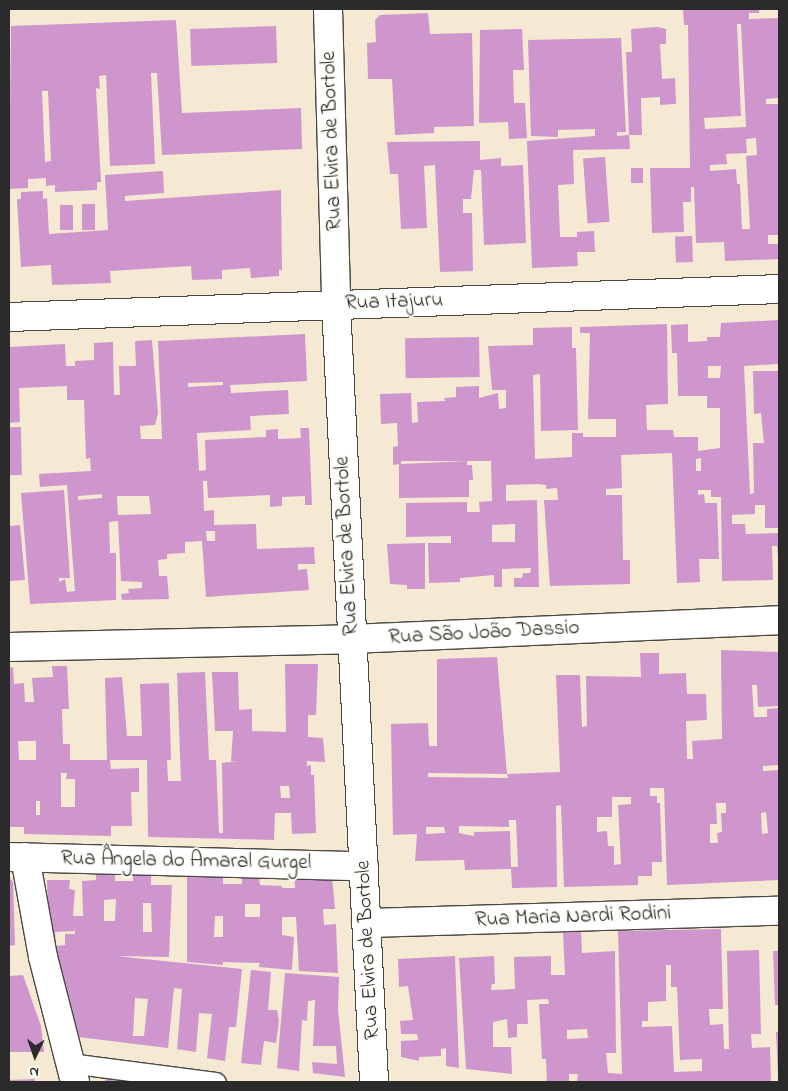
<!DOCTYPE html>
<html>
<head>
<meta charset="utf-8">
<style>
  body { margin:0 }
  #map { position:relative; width:788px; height:1091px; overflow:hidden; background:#f5e9d3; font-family:"Indie Flower",sans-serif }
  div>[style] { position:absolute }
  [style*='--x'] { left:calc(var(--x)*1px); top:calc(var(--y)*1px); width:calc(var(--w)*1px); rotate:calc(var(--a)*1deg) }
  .building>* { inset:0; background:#ce96cd; transform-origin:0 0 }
  .roads { filter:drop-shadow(1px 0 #494844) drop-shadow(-1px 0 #494844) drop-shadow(0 1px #494844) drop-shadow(0 -1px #494844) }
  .lane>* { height:19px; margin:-9.5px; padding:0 9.5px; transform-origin:9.5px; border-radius:9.5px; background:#fff }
  .street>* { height:28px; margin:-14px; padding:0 14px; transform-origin:14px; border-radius:14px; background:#fff }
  span { translate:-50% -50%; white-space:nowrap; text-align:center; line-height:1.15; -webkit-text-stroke:4px #fdfcf7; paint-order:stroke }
  .street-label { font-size:21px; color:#2b2b2b }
  .frame { position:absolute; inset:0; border:10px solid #2b2b2b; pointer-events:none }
  .north { position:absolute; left:10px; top:1031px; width:50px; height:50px; -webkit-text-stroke:4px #fdfcf7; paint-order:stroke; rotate:183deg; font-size:14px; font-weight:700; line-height:20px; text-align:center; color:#2b2b2b }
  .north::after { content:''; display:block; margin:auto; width:18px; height:22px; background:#2b2b2b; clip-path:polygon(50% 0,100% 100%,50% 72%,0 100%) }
</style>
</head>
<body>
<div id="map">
  <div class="building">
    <div style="clip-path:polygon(evenodd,683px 9px,759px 9px,759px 13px,749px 13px,749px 19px,779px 18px,779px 98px,766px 99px,766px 104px,779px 104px,779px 235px,768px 235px,768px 244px,779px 244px,779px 259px,725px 261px,724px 242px,696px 243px,694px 187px,691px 187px,691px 202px,683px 202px,684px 232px,652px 233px,650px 168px,690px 168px,688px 25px,684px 25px,683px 9px,737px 24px,741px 24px,746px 127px,705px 129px,704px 118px,741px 116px,737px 24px,683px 9px,756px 138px,757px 155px,746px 156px,750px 229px,742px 229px,740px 184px,737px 184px,736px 169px,710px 171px,710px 165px,727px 164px,726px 154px,747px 153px,746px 139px,756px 138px)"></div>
    <div style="clip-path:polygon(428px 13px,430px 34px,472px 33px,474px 126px,434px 127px,434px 133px,395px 135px,392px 79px,368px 79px,367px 43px,376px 42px,375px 20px,380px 15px)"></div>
    <div style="clip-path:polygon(evenodd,176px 20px,182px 113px,301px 108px,302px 149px,162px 155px,157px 73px,151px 73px,155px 164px,110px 166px,106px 75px,99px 76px,100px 89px,96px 88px,101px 182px,97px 182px,97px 190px,55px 192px,55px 185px,46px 186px,46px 178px,28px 179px,28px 188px,9px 189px,11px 26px,176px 20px,42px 91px,48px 91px,51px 161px,45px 162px,42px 91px)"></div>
    <div style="left:276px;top:26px;width:37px;height:86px;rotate:88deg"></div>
    <div style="clip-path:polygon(658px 27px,666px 29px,666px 44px,660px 44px,662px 79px,675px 78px,676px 104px,660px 105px,660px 97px,641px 98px,642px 135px,629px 135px,626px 52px,632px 52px,631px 29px)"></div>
    <div style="clip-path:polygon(522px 29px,524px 70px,513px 70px,514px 103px,525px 103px,527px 138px,509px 139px,508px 122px,479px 123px,480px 30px)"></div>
    <div style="clip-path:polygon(621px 38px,626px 132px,617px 132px,617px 136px,629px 135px,630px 149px,573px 150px,574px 184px,558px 185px,560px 237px,577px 237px,577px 232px,594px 231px,595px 252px,577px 252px,578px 266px,532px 268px,527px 141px,595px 136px,595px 129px,558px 130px,558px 137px,531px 136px,528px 40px)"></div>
    <div style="clip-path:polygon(480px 141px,480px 160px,501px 158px,501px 166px,523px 165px,526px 243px,484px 245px,481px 170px,474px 170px,471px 199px,463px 199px,463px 213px,472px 213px,473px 271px,440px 272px,435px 165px,424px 166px,427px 228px,401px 229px,398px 174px,390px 174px,387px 142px)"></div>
    <div style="left:605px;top:157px;width:65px;height:22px;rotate:86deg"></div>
    <div style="left:631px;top:168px;width:12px;height:15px"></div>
    <div style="clip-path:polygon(163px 171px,164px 193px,125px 196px,125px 201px,281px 190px,282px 270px,279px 270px,279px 276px,251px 278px,250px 268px,222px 270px,222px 279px,192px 280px,191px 266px,110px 271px,111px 283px,52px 285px,51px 265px,21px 267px,17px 199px,21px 199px,21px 192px,43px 191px,43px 199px,47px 198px,49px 234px,108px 230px,105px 175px)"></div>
    <div style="left:82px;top:204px;width:13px;height:26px"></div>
    <div style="left:60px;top:205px;width:13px;height:25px"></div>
    <div style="left:692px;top:236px;width:26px;height:17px;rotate:88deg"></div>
    <div style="clip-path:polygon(evenodd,779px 320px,779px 364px,744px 366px,750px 494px,754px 493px,753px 443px,764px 443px,761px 413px,754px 414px,753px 371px,779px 371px,779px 528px,765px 528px,765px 505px,755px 505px,755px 514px,732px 515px,732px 524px,745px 524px,746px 534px,779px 533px,779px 568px,777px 546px,772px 546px,773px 580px,722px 581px,721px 497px,711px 497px,711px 490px,698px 490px,698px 495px,704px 494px,705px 503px,717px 503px,719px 559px,699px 559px,700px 582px,677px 583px,672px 453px,621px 455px,622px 488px,606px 489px,606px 495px,622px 495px,623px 560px,630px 560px,630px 584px,550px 586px,544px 500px,558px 500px,557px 488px,546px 489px,546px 485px,537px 484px,506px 485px,506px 501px,537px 500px,539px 587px,514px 587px,514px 578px,522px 578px,523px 573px,530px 573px,531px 568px,502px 569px,502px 587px,494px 587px,494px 575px,460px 578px,460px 582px,429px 583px,428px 543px,451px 543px,451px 536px,406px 537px,406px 503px,467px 502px,467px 512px,480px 512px,479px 502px,492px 501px,491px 461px,401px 461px,401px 464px,467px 461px,467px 465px,472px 465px,473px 480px,469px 480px,469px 497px,399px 498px,399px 464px,393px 465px,393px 447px,398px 446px,397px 423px,381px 424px,380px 394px,411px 393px,412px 423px,418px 422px,417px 402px,445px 401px,444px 398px,456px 397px,456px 387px,479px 386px,479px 398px,498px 393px,499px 409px,506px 408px,506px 390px,492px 390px,488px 346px,533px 345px,533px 328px,572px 327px,572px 348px,576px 348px,578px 430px,541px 431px,540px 374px,533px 375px,535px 459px,572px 457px,572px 433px,583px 433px,583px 437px,616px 437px,616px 419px,588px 419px,590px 333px,580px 333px,580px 327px,667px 324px,668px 404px,646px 405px,647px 430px,673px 430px,674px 437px,698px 437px,698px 451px,720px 448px,720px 408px,707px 408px,707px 396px,678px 396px,677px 353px,672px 353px,671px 325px,688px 324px,688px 342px,707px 341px,707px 337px,720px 337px,721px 323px,779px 320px,708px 366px,721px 366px,720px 378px,708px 378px,708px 366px,779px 320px,701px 458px,701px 471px,696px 471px,696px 459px,701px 458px,779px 320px,515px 524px,515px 542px,492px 542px,492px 525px,515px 524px)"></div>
    <div style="clip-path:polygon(evenodd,305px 334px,307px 381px,230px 385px,231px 393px,288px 390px,289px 414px,250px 416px,251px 430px,197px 433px,199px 471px,206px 470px,205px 440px,266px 437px,266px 430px,278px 429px,278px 439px,301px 438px,300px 428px,309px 428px,312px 505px,305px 505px,305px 496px,282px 497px,282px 506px,270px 507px,270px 495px,208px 498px,207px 481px,203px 481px,204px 511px,214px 510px,214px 525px,256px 524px,257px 549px,314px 547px,315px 564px,298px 564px,298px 570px,307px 569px,309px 590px,206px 597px,202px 541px,185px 542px,185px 553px,167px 554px,167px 559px,158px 560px,159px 576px,167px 576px,169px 599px,122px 600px,121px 594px,129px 593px,128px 589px,142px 588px,142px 582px,121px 581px,118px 521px,109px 522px,110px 553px,116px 553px,116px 600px,30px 604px,21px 493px,64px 490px,70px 578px,59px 578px,59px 582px,65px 579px,67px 592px,75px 591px,67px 485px,40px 487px,39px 474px,91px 471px,90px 458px,86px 459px,84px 400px,67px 400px,67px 386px,19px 388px,20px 422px,9px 423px,9px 347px,65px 344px,66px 366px,75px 366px,75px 361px,94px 360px,94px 343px,113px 342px,114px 395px,120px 395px,119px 366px,136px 366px,135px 341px,152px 340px,158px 413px,155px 425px,140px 426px,141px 439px,162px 439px,158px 341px,305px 334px,223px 382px,223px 385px,188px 387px,188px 383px,223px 382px,305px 334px,102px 494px,102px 498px,78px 500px,78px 496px,102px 494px,305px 334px,117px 496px,149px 496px,151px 514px,118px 515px,117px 496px,305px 334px,206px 531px,215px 531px,215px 541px,207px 541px,206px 531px)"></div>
    <div style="left:479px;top:337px;width:40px;height:74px;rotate:89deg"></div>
    <div style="left:21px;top:427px;width:48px;height:12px;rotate:89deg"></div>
    <div style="clip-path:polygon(20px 525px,25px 580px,9px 581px,9px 526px)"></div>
    <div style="clip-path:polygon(425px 543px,425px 589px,407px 589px,407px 585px,390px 584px,387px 544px)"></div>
    <div style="clip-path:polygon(evenodd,721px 650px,779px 652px,779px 706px,758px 707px,757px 685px,752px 685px,754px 717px,767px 717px,767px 709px,779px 708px,779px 765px,763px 766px,763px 771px,779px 770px,779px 880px,667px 885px,664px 788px,650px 788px,650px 796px,657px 796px,657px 803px,660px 803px,662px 862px,652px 862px,652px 876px,638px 876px,638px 885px,564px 887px,561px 805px,556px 806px,557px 887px,512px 888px,511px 869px,465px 870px,464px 860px,415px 861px,417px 834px,393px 835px,391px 724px,428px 723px,429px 746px,437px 746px,437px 659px,497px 657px,507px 774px,428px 773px,428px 777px,508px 778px,507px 774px,560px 772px,556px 675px,580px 675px,582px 727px,587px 726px,586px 676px,641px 677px,640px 653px,659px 653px,659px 674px,686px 673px,687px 694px,706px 694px,707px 720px,686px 721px,687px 759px,693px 759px,692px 741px,722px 739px,721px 650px,612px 797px,631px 797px,631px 804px,618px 805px,621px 864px,614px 865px,614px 846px,608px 846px,607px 831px,597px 832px,597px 817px,612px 817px,612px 797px,721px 650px,716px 803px,726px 803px,726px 813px,721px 813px,722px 832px,717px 833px,718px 843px,710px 843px,710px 824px,717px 824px,716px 803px,721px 650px,766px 812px,768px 833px,762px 834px,761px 813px,766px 812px,721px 650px,509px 820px,516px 820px,518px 867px,511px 867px,510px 831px,474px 832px,474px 836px,459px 833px,459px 826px,509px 827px,509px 820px,721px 650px,426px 827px,444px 827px,445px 833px,426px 834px,426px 827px)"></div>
    <div style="clip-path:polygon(evenodd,285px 664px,318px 664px,316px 715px,308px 715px,308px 737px,323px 738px,325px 762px,307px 761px,307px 766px,311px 765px,311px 775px,314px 775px,316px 833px,292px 834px,291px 813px,275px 813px,274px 840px,148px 837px,147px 760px,110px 760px,111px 769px,139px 768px,139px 792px,131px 792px,132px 826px,111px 826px,111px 836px,24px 834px,24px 827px,9px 827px,9px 668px,13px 667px,14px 684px,24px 683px,25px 702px,34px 702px,32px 678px,53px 677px,52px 666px,67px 666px,69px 709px,62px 709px,63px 744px,70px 744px,70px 760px,107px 760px,105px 678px,122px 677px,127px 736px,142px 736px,140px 684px,169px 683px,171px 760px,167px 760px,168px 781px,181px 781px,177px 673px,205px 672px,209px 760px,216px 760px,219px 833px,223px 833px,222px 763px,237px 761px,231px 761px,233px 731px,215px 731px,212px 672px,238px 672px,239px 710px,252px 709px,252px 731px,286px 732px,285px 664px,18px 741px,36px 741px,36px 760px,19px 760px,18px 741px,285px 664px,61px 773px,67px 773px,66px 779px,75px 779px,75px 807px,61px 807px,61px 773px,285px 664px,280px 786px,289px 786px,290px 798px,281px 798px,280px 786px,285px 664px,36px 801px,40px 801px,40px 815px,36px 815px,36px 801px)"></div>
    <div style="clip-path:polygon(evenodd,96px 871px,115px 871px,115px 881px,133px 881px,133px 871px,151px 872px,151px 885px,172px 885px,169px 957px,115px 956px,242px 969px,236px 1027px,229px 1027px,225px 1061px,207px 1058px,212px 1014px,199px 1013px,196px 1052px,177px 1049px,182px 989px,174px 988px,168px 1048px,78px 1037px,49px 942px,47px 880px,70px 880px,69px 889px,75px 890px,73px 916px,83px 916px,82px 881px,96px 880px,96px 871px,116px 899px,115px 921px,104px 921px,104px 900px,116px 899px,96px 871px,143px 903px,151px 903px,152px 932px,143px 932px,143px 903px,96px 871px,75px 931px,75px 934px,65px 934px,65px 945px,56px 946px,55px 932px,75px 931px,96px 871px,135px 998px,148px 999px,144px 1036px,133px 1036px,135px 998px)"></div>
    <div style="clip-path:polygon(evenodd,187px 873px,223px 874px,223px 884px,242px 884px,242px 875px,259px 875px,260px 885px,282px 886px,282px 888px,295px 888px,294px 876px,332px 877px,335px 909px,323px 909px,324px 925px,336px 924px,338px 973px,299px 971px,296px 917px,282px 917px,282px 935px,294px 937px,292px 970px,259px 967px,260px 963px,223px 962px,223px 965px,187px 962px,187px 873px,245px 904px,260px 904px,260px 917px,245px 917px,245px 904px,187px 873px,215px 916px,223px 916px,223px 937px,214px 937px,215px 916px)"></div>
    <div style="clip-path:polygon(9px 877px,13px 882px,15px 945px,9px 946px)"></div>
    <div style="clip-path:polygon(evenodd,721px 929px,723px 1009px,709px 1009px,710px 1025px,723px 1024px,724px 1049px,729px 1049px,727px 951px,759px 950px,761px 1034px,751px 1034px,752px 1048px,770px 1047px,771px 1082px,577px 1082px,578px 1074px,569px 1074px,569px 1082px,547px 1082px,546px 1059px,542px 1059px,539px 1004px,549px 1004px,548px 999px,527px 1000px,528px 1024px,517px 1024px,517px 1037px,508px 1038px,507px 1019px,493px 1022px,493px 1047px,511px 1047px,512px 1074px,466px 1069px,459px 958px,494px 956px,495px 984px,492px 984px,491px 990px,515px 989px,514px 957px,551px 956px,551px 975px,565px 975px,563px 932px,581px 932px,582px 953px,615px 951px,616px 1053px,606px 1053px,608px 1073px,622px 1074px,618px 931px,721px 929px,666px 965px,671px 965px,671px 987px,677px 987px,680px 1060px,702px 1059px,702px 1071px,674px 1072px,672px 1026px,642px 1027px,642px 1021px,648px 1021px,648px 1002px,666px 1001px,666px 965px,721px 929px,587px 1029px,588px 1038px,567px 1039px,567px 1030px,587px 1029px)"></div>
    <div style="clip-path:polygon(773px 951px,779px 951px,779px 1005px,775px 1005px)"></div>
    <div style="clip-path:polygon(455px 956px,459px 1068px,446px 1066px,446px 1048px,441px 1049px,441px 1056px,419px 1057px,419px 1061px,401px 1057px,401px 1041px,418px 1040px,417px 1034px,401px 1034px,400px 1021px,413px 1020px,408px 986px,399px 987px,398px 959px)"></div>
    <div style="clip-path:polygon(251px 970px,271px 972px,268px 1010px,277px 1010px,279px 1021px,276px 1043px,264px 1041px,261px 1065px,241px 1063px)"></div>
    <div style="clip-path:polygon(285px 973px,339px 977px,338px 1010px,345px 1077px,313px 1073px,312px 1062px,337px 1064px,336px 1046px,313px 1046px,315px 1000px,308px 1001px,307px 1021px,302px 1020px,299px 1071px,277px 1068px)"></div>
    <div style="clip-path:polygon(23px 975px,41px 1026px,44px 1052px,9px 1052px,9px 976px)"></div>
    <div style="clip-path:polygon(776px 1032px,779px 1032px,779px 1075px,778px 1075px)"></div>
    <div style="clip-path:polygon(105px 1077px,135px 1081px,135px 1082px,105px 1082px)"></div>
    <div style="clip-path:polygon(35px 1079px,35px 1082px,9px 1082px,9px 1080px)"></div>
  </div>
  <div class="roads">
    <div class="lane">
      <div style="--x:69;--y:1063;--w:148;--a:7.4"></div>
    </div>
    <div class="street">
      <div style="--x:328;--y:9;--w:295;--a:88.4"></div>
      <div style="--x:336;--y:304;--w:779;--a:87.2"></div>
      <div style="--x:9;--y:317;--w:771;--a:-2.08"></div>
      <div style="--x:9;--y:647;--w:342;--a:-1.3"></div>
      <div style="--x:351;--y:639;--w:428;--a:-2.5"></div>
      <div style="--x:9;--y:857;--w:355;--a:1.5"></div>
      <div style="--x:25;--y:857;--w:102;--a:79.8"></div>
      <div style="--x:43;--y:957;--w:129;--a:75.6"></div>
      <div style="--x:366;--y:923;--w:413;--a:-1.7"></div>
    </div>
  </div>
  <div class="street-label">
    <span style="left:332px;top:141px;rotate:-92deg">Rua Elvira de Bortole</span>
    <span style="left:394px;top:302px;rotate:-2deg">Rua Itajuru</span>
    <span style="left:347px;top:546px;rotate:-93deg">Rua Elvira de Bortole</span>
    <span style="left:484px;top:633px;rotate:-3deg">Rua São João Dassio</span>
    <span style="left:186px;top:861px;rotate:1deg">Rua Ângela do Amaral Gurgel</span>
    <span style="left:573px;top:917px;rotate:-2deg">Rua Maria Nardi Rodini</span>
    <span style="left:368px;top:950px;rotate:-93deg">Rua Elvira de Bortole</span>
  </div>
  <div class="frame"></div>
  <div class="north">N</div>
</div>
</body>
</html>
